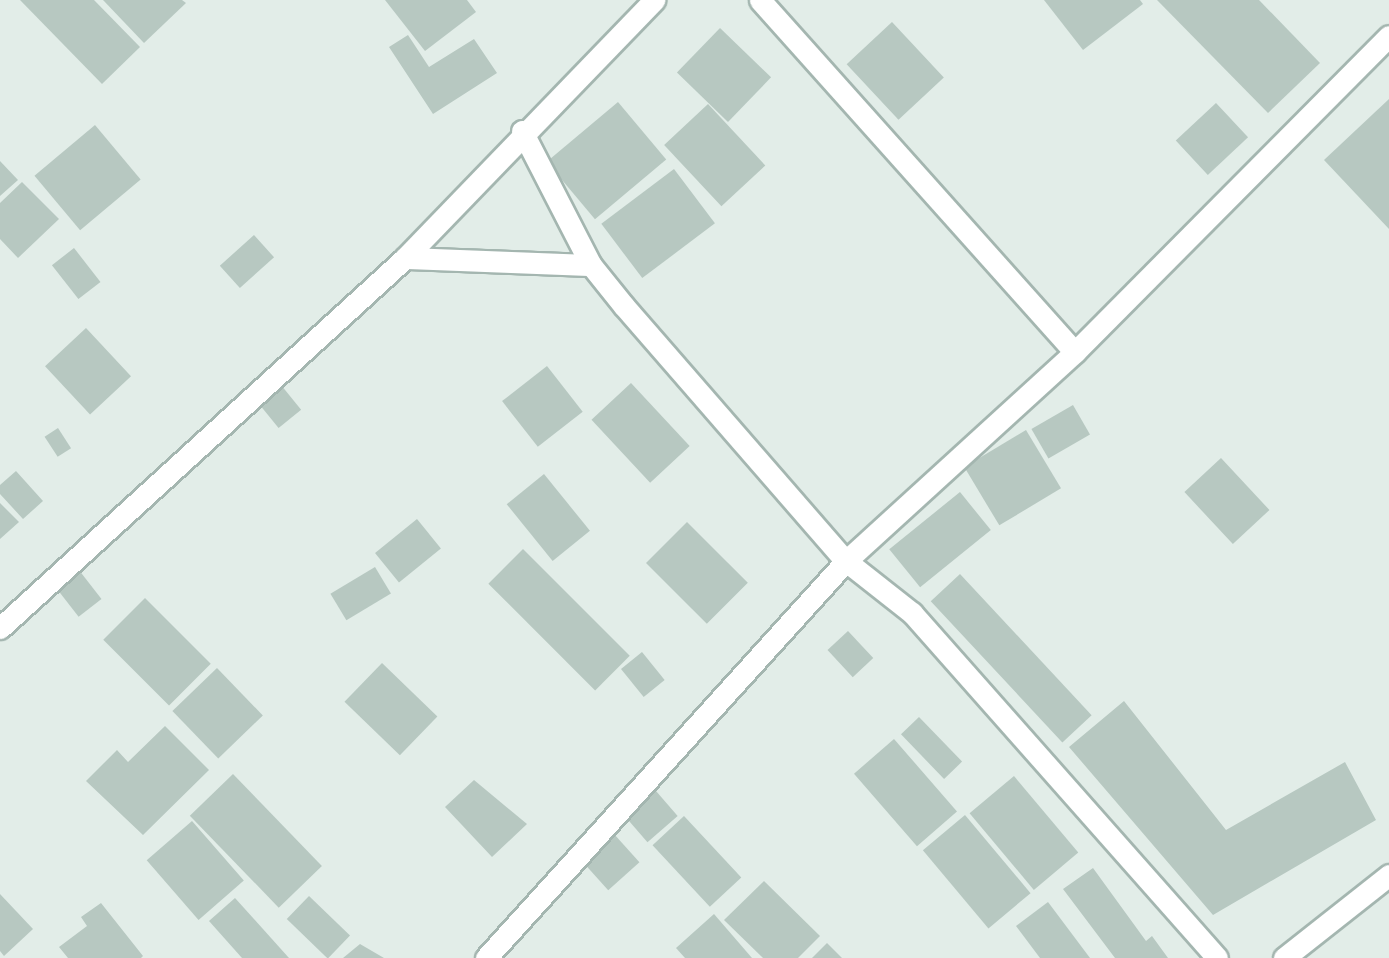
<!DOCTYPE html>
<html>
<head>
<meta charset="utf-8">
<style>
  body { margin:0 }
  #map { position:relative; width:1389px; height:958px; overflow:hidden; background:#e2ede8; font-family:"Fira Sans",sans-serif }
  div>[style] { position:absolute }
  .building>* { inset:0; background:#b7c8c1; transform-origin:0 0 }
  .roads { filter:drop-shadow(2px 0 #a4b6b0) drop-shadow(-2px 0 #a4b6b0) drop-shadow(0 2px #a4b6b0) drop-shadow(0 -2px #a4b6b0) }
  .street>* { height:21px; margin:-10.5px; padding:0 10.5px; transform-origin:10.5px; border-radius:10.5px; background:#fff }
  span { translate:-50% -50%; white-space:nowrap; text-align:center; line-height:1.15; -webkit-text-stroke:7px #f3f9f6; paint-order:stroke }
</style>
</head>
<body>
<div id="map">
  <div class="building">
    <i style="clip-path:polygon(20px 0,94px 0,140px 47px,102px 84px)"></i>
    <i style="clip-path:polygon(103px 0,182px 0,186px 3px,144px 43px)"></i>
    <i style="clip-path:polygon(385px 0,467px 0,476px 12px,425px 51px)"></i>
    <i style="clip-path:polygon(1044px 0,1140px 0,1143px 4px,1083px 50px)"></i>
    <i style="clip-path:polygon(1157px 0,1259px 0,1320px 63px,1268px 113px)"></i>
    <i style="left:892px;top:22px;width:76px;height:62px;rotate:47deg"></i>
    <i style="left:720px;top:28px;width:71px;height:62px;rotate:44deg"></i>
    <i style="clip-path:polygon(408px 35px,429px 67px,474px 39px,497px 73px,433px 114px,389px 47px)"></i>
    <i style="clip-path:polygon(1389px 99px,1389px 229px,1324px 160px)"></i>
    <i style="left:618px;top:102px;width:75px;height:93px;rotate:50deg"></i>
    <i style="left:1216px;top:103px;width:47px;height:55px;rotate:47deg"></i>
    <i style="left:708px;top:104px;width:84px;height:60px;rotate:47deg"></i>
    <i style="left:95px;top:125px;width:71px;height:79px;rotate:50deg"></i>
    <i style="clip-path:polygon(0 161px,18px 180px,0 196px)"></i>
    <i style="left:674px;top:169px;width:68px;height:91px;rotate:53deg"></i>
    <i style="clip-path:polygon(22px 182px,59px 219px,18px 258px,0 239px,0 203px)"></i>
    <i style="left:254px;top:235px;width:30px;height:46px;rotate:48deg"></i>
    <i style="left:74px;top:248px;width:43px;height:28px;rotate:52deg"></i>
    <i style="left:86px;top:328px;width:66px;height:56px;rotate:47deg"></i>
    <i style="left:547px;top:366px;width:58px;height:57px;rotate:52deg"></i>
    <i style="left:631px;top:383px;width:86px;height:54px;rotate:47deg"></i>
    <i style="left:281px;top:385px;width:32px;height:29px;rotate:51deg"></i>
    <i style="left:1073px;top:405px;width:34px;height:48px;rotate:60deg"></i>
    <i style="left:58px;top:428px;width:24px;height:16px;rotate:57deg"></i>
    <i style="left:1026px;top:430px;width:68px;height:72px;rotate:59deg"></i>
    <i style="left:1221px;top:458px;width:71px;height:50px;rotate:47deg"></i>
    <i style="clip-path:polygon(16px 471px,43px 501px,23px 519px,0 494px,0 485px)"></i>
    <i style="left:544px;top:474px;width:73px;height:48px;rotate:51deg"></i>
    <i style="left:960px;top:492px;width:49px;height:91px;rotate:51deg"></i>
    <i style="clip-path:polygon(0 503px,19px 522px,0 539px)"></i>
    <i style="left:417px;top:519px;width:38px;height:54px;rotate:51deg"></i>
    <i style="left:687px;top:522px;width:86px;height:58px;rotate:45deg"></i>
    <i style="left:523px;top:549px;width:151px;height:49px;rotate:45deg"></i>
    <i style="left:75px;top:565px;width:43px;height:29px;rotate:52deg"></i>
    <i style="left:375px;top:567px;width:31px;height:52px;rotate:59deg"></i>
    <i style="left:960px;top:574px;width:193px;height:40px;rotate:47deg"></i>
    <i style="left:145px;top:598px;width:93px;height:59px;rotate:45deg"></i>
    <i style="left:848px;top:631px;width:37px;height:28px;rotate:47deg"></i>
    <i style="left:642px;top:652px;width:36px;height:27px;rotate:51deg"></i>
    <i style="left:382px;top:663px;width:77px;height:54px;rotate:44deg"></i>
    <i style="left:217px;top:668px;width:66px;height:62px;rotate:46deg"></i>
    <i style="clip-path:polygon(1124px 701px,1226px 830px,1345px 762px,1376px 820px,1213px 915px,1069px 747px)"></i>
    <i style="left:919px;top:717px;width:62px;height:25px;rotate:46deg"></i>
    <i style="clip-path:polygon(165px 726px,209px 770px,143px 835px,86px 781px,117px 750px,128px 762px)"></i>
    <i style="left:894px;top:739px;width:96px;height:53px;rotate:49deg"></i>
    <i style="left:233px;top:774px;width:128px;height:60px;rotate:46deg"></i>
    <i style="left:1014px;top:776px;width:100px;height:58px;rotate:50deg"></i>
    <i style="clip-path:polygon(474px 780px,527px 824px,492px 857px,445px 807px)"></i>
    <i style="left:656px;top:791px;width:33px;height:40px;rotate:49deg"></i>
    <i style="left:965px;top:815px;width:102px;height:55px;rotate:50deg"></i>
    <i style="left:684px;top:816px;width:84px;height:43px;rotate:47deg"></i>
    <i style="left:192px;top:821px;width:79px;height:60px;rotate:49deg"></i>
    <i style="left:614px;top:834px;width:38px;height:42px;rotate:48deg"></i>
    <i style="clip-path:polygon(1093px 868px,1146px 941px,1152px 936px,1168px 958px,1115px 958px,1063px 889px)"></i>
    <i style="clip-path:polygon(764px 881px,820px 936px,798px 958px,763px 958px,724px 920px)"></i>
    <i style="clip-path:polygon(0 894px,33px 929px,4px 956px,0 951px)"></i>
    <i style="left:309px;top:896px;width:57px;height:32px;rotate:44deg"></i>
    <i style="clip-path:polygon(235px 898px,289px 958px,242px 958px,209px 921px)"></i>
    <i style="clip-path:polygon(1048px 902px,1090px 958px,1040px 958px,1016px 926px)"></i>
    <i style="clip-path:polygon(101px 903px,143px 956px,141px 958px,68px 958px,59px 947px,87px 926px,81px 917px)"></i>
    <i style="clip-path:polygon(714px 914px,752px 958px,685px 958px,676px 948px)"></i>
    <i style="clip-path:polygon(827px 943px,842px 958px,812px 958px)"></i>
    <i style="clip-path:polygon(360px 944px,384px 958px,343px 958px)"></i>
  </div>
  <div class="roads">
    <div class="street">
      <i style="left:760px;top:0;width:472px;rotate:48.2deg"></i>
      <i style="left:522px;top:131px;width:151px;rotate:62.8deg"></i>
      <i style="left:591px;top:265px;width:53px;rotate:51.2deg"></i>
      <i style="left:624px;top:306px;width:338px;rotate:49deg"></i>
      <i style="left:846px;top:561px;width:84px;rotate:38.2deg"></i>
      <i style="left:912px;top:613px;width:460px;rotate:48.5deg"></i>
      <i style="left:405px;top:258px;width:186px;rotate:2.2deg"></i>
      <i style="left:0;top:628px;width:549px;rotate:-42.41deg"></i>
      <i style="left:405px;top:258px;width:359px;rotate:-46deg"></i>
      <i style="left:486px;top:958px;width:536px;rotate:-47.8deg"></i>
      <i style="left:846px;top:561px;width:310px;rotate:-42.4deg"></i>
      <i style="left:1075px;top:352px;width:445px;rotate:-45.2deg"></i>
      <i style="left:1284px;top:958px;width:134px;rotate:-38.3deg"></i>
    </div>
  </div>
</div>
</body>
</html>
